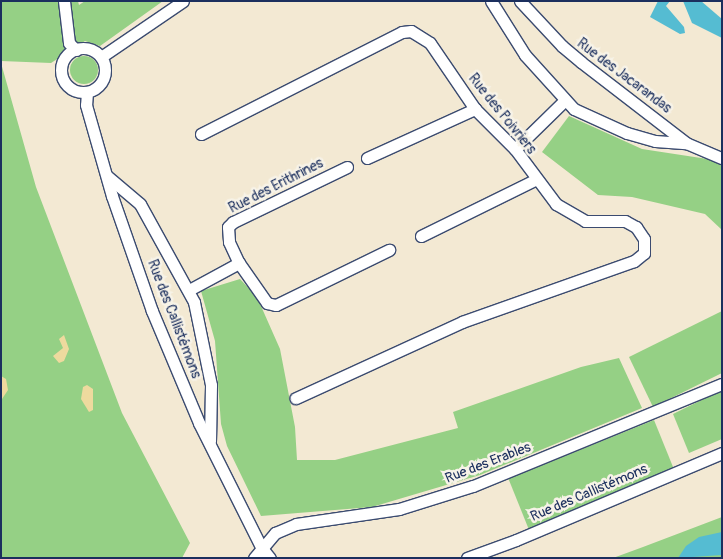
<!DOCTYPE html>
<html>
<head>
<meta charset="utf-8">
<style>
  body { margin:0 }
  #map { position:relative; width:723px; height:559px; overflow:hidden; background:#f3e9d3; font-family:Pangolin,sans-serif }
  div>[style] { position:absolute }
  .green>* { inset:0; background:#95d085; transform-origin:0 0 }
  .round { border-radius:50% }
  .sand>* { inset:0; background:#eeda9e }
  .water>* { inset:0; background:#55bcd2 }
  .roads { filter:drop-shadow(1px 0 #3b4b70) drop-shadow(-1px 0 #3b4b70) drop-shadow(0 1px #3b4b70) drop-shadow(0 -1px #3b4b70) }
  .street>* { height:11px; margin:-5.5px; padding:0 5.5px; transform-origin:5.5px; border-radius:5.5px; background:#fff }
  .street>.ring { margin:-5.5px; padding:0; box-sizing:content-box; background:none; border:11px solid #fff; border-radius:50% }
  span { translate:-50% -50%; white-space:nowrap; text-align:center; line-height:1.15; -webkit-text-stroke:5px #f7f3e8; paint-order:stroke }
  .street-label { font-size:14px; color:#1b2f5e }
  .frame { position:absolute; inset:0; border:2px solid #1b2f5e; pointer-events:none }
</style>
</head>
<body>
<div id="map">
  <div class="green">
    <i style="clip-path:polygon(1px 1px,78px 1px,79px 5px,85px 1px,163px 1px,100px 46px,85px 41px,51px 63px,1px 61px)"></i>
    <i class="round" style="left:70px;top:56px;width:28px;height:28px"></i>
    <i style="clip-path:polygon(1px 63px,36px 187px,122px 413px,190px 543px,182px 558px,1px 558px)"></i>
    <i style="clip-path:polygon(569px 116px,642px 149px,714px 160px,722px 165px,722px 230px,705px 214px,632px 197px,598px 195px,542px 152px)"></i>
    <i style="clip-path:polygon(240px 279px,257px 297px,280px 349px,295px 427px,297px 460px,335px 460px,458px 428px,453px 412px,581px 367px,619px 358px,642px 408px,480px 475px,372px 507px,261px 516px,227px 446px,221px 424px,215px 341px,201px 291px)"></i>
    <i style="clip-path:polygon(722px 311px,722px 373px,653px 407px,629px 357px)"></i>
    <i style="clip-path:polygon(722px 390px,722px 439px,689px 453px,673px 414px)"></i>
    <i style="left:654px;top:420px;width:57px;height:157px;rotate:68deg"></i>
    <i style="clip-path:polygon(722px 517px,722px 558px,613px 558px,643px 547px)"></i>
  </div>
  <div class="sand">
    <i style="clip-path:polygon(64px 335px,69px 349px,64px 361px,59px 363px,53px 356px,63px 348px,59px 339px)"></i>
    <i style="clip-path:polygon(1px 376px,6px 379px,8px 390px,2px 399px)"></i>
    <i style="clip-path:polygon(87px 385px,93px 389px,93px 410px,89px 412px,81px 399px,83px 387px)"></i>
  </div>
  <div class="water">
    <i style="clip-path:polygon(658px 1px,670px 1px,666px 6px,684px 27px,685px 33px,680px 34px,650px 17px)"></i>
    <i style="clip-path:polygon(683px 1px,701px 1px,722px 19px,722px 38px,692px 23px)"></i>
    <i style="clip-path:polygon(722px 532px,722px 555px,678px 558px,686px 546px,699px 537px)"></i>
  </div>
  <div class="roads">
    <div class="street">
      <i style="left:64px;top:1px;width:42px;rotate:83.2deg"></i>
      <i style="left:69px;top:43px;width:10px;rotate:45deg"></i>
      <i style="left:491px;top:1px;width:64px;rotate:57.8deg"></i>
      <i style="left:525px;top:55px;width:73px;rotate:47.8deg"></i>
      <i style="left:574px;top:109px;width:58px;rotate:24.4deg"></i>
      <i style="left:627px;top:133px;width:29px;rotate:16deg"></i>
      <i style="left:655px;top:141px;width:31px;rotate:4deg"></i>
      <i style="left:520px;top:1px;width:62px;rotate:47deg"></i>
      <i style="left:562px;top:46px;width:25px;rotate:40deg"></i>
      <i style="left:581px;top:62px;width:133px;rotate:37.6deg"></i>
      <i style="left:686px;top:143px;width:39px;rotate:23deg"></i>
      <i class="ring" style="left:61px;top:48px;width:33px;height:33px"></i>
      <i style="left:101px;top:57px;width:99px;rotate:-34.3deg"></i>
      <i style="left:87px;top:92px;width:13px;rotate:94deg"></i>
      <i style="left:86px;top:105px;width:95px;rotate:74.1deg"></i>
      <i style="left:112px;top:196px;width:122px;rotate:70.8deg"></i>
      <i style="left:152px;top:311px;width:121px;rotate:67.2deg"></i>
      <i style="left:199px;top:423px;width:139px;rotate:63.4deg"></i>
      <i style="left:261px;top:547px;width:14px;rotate:51deg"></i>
      <i style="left:201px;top:134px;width:225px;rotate:-26.9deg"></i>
      <i style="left:402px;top:32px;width:9px;rotate:-6deg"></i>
      <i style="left:411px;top:31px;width:22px;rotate:32deg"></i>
      <i style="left:430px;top:43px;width:80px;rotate:55.7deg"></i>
      <i style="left:475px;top:109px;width:57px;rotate:45deg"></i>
      <i style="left:515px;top:149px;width:69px;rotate:53.3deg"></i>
      <i style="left:556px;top:204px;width:34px;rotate:30deg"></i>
      <i style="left:585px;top:221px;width:40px"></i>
      <i style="left:625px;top:221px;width:13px;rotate:29deg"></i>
      <i style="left:636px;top:227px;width:14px;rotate:56deg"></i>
      <i style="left:644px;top:239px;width:14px;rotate:90deg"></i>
      <i style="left:644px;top:253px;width:13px;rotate:141deg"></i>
      <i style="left:634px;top:261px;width:182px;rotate:160.5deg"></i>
      <i style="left:462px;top:322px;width:183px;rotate:155.4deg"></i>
      <i style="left:515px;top:149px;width:69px;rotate:-44.4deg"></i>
      <i style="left:367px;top:158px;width:119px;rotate:-24.4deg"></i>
      <i style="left:347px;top:167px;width:127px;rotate:154.2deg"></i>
      <i style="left:233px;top:222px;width:7px;rotate:135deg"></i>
      <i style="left:228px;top:227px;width:15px;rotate:86deg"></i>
      <i style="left:229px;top:242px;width:23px;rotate:65deg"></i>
      <i style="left:239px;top:263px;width:49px;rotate:55deg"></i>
      <i style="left:267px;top:303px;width:9px;rotate:13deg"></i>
      <i style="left:276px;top:305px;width:126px;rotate:-26deg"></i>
      <i style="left:107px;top:176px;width:43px;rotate:40.3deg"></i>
      <i style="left:140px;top:204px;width:112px;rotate:61.1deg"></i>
      <i style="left:194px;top:302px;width:85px;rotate:78.4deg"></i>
      <i style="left:211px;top:385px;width:56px;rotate:91deg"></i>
      <i style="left:421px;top:236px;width:127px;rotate:-26.2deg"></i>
      <i style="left:189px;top:290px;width:57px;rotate:-28.4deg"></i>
      <i style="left:254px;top:558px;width:33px;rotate:-50deg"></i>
      <i style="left:275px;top:533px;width:23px;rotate:-23deg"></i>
      <i style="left:296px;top:524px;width:104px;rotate:-8.3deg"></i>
      <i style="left:399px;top:509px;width:77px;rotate:-17.3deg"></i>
      <i style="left:473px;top:486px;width:269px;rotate:-22.3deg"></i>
      <i style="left:467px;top:558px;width:52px;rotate:-20.2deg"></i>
      <i style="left:516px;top:540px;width:224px;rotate:-22.9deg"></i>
    </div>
  </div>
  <div class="street-label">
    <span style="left:624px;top:76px;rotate:37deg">Rue des Jacarandas</span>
    <span style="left:502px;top:114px;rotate:51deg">Rue des Poivriers</span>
    <span style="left:276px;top:186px;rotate:-27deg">Rue des Erithrines</span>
    <span style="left:174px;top:319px;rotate:69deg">Rue des Callistémons</span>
    <span style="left:488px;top:463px;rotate:-21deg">Rue des Erables</span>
    <span style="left:589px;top:493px;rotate:-23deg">Rue des Callistémons</span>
  </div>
  <div class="frame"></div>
</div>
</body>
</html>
